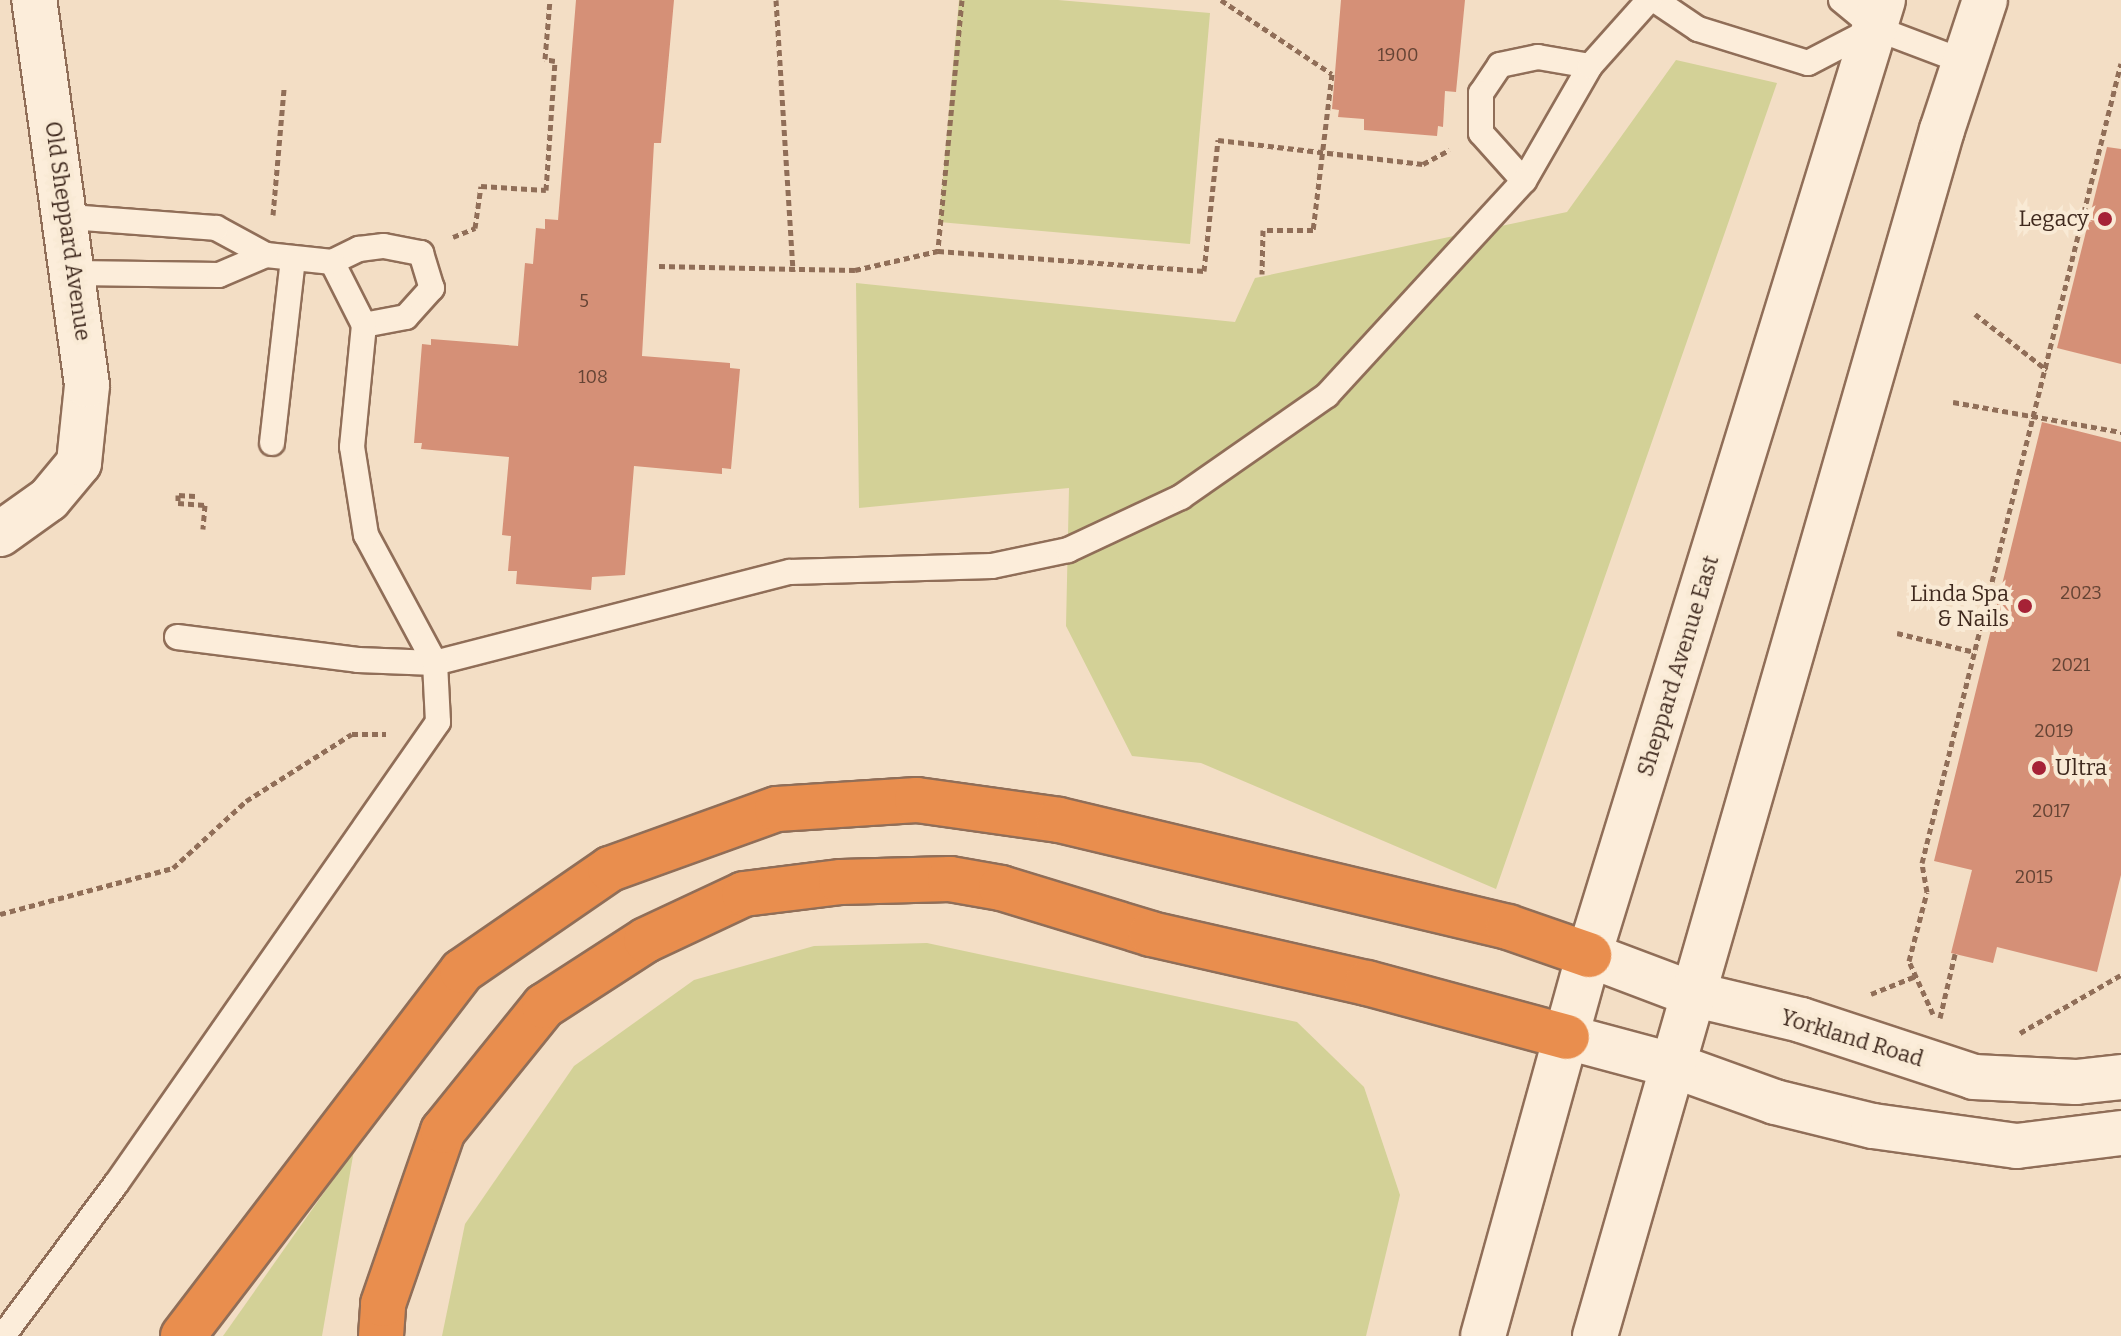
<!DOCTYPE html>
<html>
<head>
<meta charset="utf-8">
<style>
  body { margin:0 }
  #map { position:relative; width:2121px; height:1336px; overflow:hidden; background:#f3dec5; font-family:Bitter,serif }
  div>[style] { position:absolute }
  .green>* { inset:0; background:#d3d197 }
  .building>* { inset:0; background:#d59077 }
  .path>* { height:5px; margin-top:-2.5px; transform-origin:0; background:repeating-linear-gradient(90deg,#906e58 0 6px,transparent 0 10px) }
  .roads { filter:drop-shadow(2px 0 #906e58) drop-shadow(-2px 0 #906e58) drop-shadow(0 2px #906e58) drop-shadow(0 -2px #906e58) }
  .lane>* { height:24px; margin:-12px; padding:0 12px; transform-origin:12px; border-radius:12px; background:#fcedda }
  .street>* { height:44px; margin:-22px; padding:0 22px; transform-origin:22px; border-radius:22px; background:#fcedda }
  .secondary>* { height:44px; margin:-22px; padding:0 22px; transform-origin:22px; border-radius:22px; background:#fcedda }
  .highway>* { height:44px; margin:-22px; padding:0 22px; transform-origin:22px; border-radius:22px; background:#e98e4e }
  .dots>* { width:22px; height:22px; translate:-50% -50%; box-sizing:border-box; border:4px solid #f9ead5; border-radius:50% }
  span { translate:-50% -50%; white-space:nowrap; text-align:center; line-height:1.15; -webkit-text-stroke:8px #f9ead5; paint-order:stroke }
  .number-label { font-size:18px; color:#644334 }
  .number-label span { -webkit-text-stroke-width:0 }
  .poi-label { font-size:22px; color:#3f291e }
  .right { translate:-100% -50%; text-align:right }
  .left { translate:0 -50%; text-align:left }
  .street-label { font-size:22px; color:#3f291e }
</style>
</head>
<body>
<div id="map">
  <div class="green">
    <i style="clip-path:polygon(959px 0,1058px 0,1210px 13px,1190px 244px,939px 222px)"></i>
    <i style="clip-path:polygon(1676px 60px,1777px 83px,1496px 889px,1201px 763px,1132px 756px,1066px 626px,1069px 488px,859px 508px,856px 283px,1235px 322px,1255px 278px,1567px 212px)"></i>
    <i style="clip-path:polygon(927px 943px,1297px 1022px,1364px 1087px,1400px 1195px,1366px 1336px,442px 1336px,465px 1224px,574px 1066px,694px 980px,814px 946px)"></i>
    <i style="clip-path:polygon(354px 1150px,322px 1336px,223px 1336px)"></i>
  </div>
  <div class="building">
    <i style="clip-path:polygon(576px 0,674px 0,661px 143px,654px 143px,642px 356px,730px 363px,730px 368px,740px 369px,731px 469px,722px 468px,722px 474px,634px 466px,625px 575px,592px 577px,591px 590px,516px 584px,517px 571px,508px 571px,511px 536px,502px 535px,509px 457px,421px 449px,422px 443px,414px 443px,422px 344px,431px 345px,431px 339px,518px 346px,525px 263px,533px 264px,536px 228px,545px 229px,545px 219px,558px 220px)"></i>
    <i style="clip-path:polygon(1341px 0,1465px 0,1456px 92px,1445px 91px,1443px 127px,1438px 126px,1437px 136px,1364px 130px,1364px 119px,1338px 117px,1339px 110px,1332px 109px)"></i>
    <i style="clip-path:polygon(2107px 147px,2121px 149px,2121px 364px,2057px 348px)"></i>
    <i style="clip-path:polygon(2042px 422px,2121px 442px,2121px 875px,2097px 972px,1997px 947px,1993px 963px,1951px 953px,1972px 870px,1934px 861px)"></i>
  </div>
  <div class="path">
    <i style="left:776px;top:0;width:272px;rotate:86.4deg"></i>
    <i style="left:962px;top:0;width:252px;rotate:95.5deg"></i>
    <i style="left:938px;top:251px;width:267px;rotate:4.3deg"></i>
    <i style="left:1204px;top:271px;width:132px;rotate:-83.9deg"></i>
    <i style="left:1218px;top:140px;width:206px;rotate:6.7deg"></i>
    <i style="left:1423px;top:164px;width:30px;rotate:-28deg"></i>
    <i style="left:1221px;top:0;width:133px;rotate:33.7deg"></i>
    <i style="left:1332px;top:74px;width:157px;rotate:96.9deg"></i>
    <i style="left:1313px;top:230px;width:50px;rotate:180deg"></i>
    <i style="left:1263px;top:230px;width:44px;rotate:91.3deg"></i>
    <i style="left:273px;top:215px;width:127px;rotate:-85deg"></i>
    <i style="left:453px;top:237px;width:24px;rotate:-22deg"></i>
    <i style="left:475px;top:228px;width:42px;rotate:-81.9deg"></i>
    <i style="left:481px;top:186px;width:65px;rotate:3.5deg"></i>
    <i style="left:546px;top:190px;width:129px;rotate:-86deg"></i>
    <i style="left:555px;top:61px;width:10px;rotate:-169deg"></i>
    <i style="left:545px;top:59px;width:59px;rotate:-85.2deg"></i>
    <i style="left:659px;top:266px;width:196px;rotate:1.2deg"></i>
    <i style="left:855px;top:270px;width:85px;rotate:-12.9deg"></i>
    <i style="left:1975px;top:314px;width:91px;rotate:37.9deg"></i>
    <i style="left:1953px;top:402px;width:171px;rotate:10.1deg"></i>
    <i style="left:195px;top:496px;width:17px;rotate:-177deg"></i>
    <i style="left:178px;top:495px;width:8px;rotate:90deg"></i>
    <i style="left:178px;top:503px;width:27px;rotate:4deg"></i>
    <i style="left:205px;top:505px;width:24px;rotate:95deg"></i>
    <i style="left:1897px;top:633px;width:80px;rotate:13.7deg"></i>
    <i style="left:0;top:914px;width:179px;rotate:-14.9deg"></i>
    <i style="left:173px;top:868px;width:99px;rotate:-42.5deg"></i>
    <i style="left:246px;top:801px;width:125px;rotate:-32.3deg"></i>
    <i style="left:352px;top:734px;width:34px"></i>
    <i style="left:1871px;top:994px;width:48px;rotate:-21.8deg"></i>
    <i style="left:1933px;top:1014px;width:58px;rotate:-114.4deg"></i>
    <i style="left:1909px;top:961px;width:71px;rotate:-75.4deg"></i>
    <i style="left:1927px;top:892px;width:29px;rotate:-100deg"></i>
    <i style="left:1922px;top:863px;width:824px;rotate:-76.03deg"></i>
    <i style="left:1940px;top:1018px;width:66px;rotate:-76.8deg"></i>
    <i style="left:2020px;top:1033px;width:116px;rotate:-29.9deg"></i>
  </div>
  <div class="roads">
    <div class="lane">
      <i style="left:1655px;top:0;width:52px;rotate:34deg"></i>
      <i style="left:1698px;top:29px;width:115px;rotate:17.2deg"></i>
      <i style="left:1808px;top:63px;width:76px;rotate:-27.6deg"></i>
      <i style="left:1841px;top:0;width:44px;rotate:39.5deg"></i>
      <i style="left:1875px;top:28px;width:96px;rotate:20.7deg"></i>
      <i style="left:1590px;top:66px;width:53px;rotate:-170.2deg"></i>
      <i style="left:1538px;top:57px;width:39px;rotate:168deg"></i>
      <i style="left:1500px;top:65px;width:34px;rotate:124deg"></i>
      <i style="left:1481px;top:93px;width:40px;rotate:90deg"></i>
      <i style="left:1481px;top:133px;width:64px;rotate:48.1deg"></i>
      <i style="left:1524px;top:181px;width:133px;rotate:-60.1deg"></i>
      <i style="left:1590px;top:66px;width:89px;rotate:-48.2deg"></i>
      <i style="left:332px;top:262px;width:30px;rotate:-26deg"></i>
      <i style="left:359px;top:249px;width:25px;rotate:-7deg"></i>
      <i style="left:384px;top:246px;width:38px;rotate:11deg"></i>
      <i style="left:421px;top:253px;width:37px;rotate:73deg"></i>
      <i style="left:432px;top:288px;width:39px;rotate:132deg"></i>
      <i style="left:406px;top:317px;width:43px;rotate:169.2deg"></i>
      <i style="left:76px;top:273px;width:143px;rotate:0.8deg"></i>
      <i style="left:219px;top:275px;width:51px;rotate:-23.1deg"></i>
      <i style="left:272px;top:443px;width:185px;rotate:-83.5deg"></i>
      <i style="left:177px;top:637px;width:182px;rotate:7.2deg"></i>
      <i style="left:358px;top:660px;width:77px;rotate:2.2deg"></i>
      <i style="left:435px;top:663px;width:366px;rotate:-14.4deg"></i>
      <i style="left:790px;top:572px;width:202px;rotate:-1.7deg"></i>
      <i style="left:992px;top:566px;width:78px;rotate:-11.9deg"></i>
      <i style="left:1068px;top:550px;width:125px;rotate:-25.1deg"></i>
      <i style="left:1181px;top:497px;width:178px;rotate:-34.9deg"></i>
      <i style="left:1327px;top:395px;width:291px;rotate:-47.4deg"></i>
      <i style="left:3px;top:1336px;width:189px;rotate:-53.4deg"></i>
      <i style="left:116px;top:1184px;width:563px;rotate:-55.12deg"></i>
      <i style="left:438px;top:722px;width:59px;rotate:-92.9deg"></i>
      <i style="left:435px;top:663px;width:145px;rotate:-118.3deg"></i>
      <i style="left:366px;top:535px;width:89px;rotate:-99deg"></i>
      <i style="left:352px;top:447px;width:123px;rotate:-84.4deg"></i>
      <i style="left:364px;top:325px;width:71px;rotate:-116.9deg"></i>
      <i style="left:332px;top:262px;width:66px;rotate:-173.9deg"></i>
      <i style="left:266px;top:255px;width:57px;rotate:-151.6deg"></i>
      <i style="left:216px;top:228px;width:148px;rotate:-175.7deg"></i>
    </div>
    <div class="street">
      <i style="left:0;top:534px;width:60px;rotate:-35.5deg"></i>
      <i style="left:49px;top:499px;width:47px;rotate:-50.2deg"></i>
      <i style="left:79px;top:463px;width:78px;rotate:-84.1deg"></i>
      <i style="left:87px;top:385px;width:389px;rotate:-97.8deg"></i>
      <i style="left:1589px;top:955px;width:110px;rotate:20.7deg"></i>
      <i style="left:1692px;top:994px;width:112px;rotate:13.4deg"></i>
      <i style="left:1801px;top:1020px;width:182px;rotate:18.2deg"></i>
      <i style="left:1974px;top:1077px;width:102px;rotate:2.8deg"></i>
      <i style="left:2076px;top:1082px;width:45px;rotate:-6.3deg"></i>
      <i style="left:1567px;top:1037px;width:112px;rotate:15deg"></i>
      <i style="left:1675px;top:1066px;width:106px;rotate:19.8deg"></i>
      <i style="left:1775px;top:1102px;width:101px;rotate:13.8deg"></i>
      <i style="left:1873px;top:1126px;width:145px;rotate:7.9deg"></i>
      <i style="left:2017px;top:1146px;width:105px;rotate:-7.1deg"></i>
    </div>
    <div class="secondary">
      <i style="left:1483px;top:1336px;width:395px;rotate:-74.5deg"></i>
      <i style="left:1589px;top:955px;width:999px;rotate:-72.89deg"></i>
      <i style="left:1595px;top:1336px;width:1255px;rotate:-73.95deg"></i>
      <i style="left:1942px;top:130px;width:137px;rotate:-71.7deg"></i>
    </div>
    <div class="highway">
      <i style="left:183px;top:1336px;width:459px;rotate:-52.6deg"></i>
      <i style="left:462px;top:971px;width:180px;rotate:-34.6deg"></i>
      <i style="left:610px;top:869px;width:177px;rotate:-19.8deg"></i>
      <i style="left:777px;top:809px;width:140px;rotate:-3.7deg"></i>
      <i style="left:917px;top:800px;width:143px;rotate:8deg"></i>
      <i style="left:1059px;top:820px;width:462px;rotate:13.4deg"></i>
      <i style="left:1508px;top:927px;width:86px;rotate:19.1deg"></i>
      <i style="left:381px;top:1336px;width:32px;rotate:-86deg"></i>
      <i style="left:383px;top:1304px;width:183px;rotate:-70.9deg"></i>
      <i style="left:443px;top:1131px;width:161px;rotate:-51.1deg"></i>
      <i style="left:544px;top:1006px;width:121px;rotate:-32.9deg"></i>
      <i style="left:646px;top:940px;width:108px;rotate:-25.1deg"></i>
      <i style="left:744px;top:894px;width:98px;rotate:-7.1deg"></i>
      <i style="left:841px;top:882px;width:109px;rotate:-1.6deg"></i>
      <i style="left:950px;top:879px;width:52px;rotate:10deg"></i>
      <i style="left:1001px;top:888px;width:157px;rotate:17deg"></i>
      <i style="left:1151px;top:934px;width:221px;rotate:12.8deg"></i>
      <i style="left:1367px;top:983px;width:207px;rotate:15.1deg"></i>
    </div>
  </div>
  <div class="dots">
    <i style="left:2105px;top:219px;background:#a62236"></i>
    <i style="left:2025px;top:606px;background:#a62236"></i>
    <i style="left:2039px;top:768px;background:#a62236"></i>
  </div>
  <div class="number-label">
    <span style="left:1398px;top:55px">1900</span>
    <span style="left:584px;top:301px">5</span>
    <span style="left:593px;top:377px">108</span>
    <span style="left:2081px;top:593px">2023</span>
    <span style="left:2071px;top:665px">2021</span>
    <span style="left:2054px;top:731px">2019</span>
    <span style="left:2051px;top:811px">2017</span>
    <span style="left:2034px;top:877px">2015</span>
  </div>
  <div class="poi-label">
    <span class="right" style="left:2089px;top:219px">Legacy</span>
    <span class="right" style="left:2009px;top:606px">Linda Spa<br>&amp; Nails</span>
    <span class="left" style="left:2055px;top:768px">Ultra</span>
  </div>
  <div class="street-label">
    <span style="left:68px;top:231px;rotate:82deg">Old Sheppard Avenue</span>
    <span style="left:1678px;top:666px;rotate:-73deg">Sheppard Avenue East</span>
    <span style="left:1852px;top:1038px;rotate:17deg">Yorkland Road</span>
  </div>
</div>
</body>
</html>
